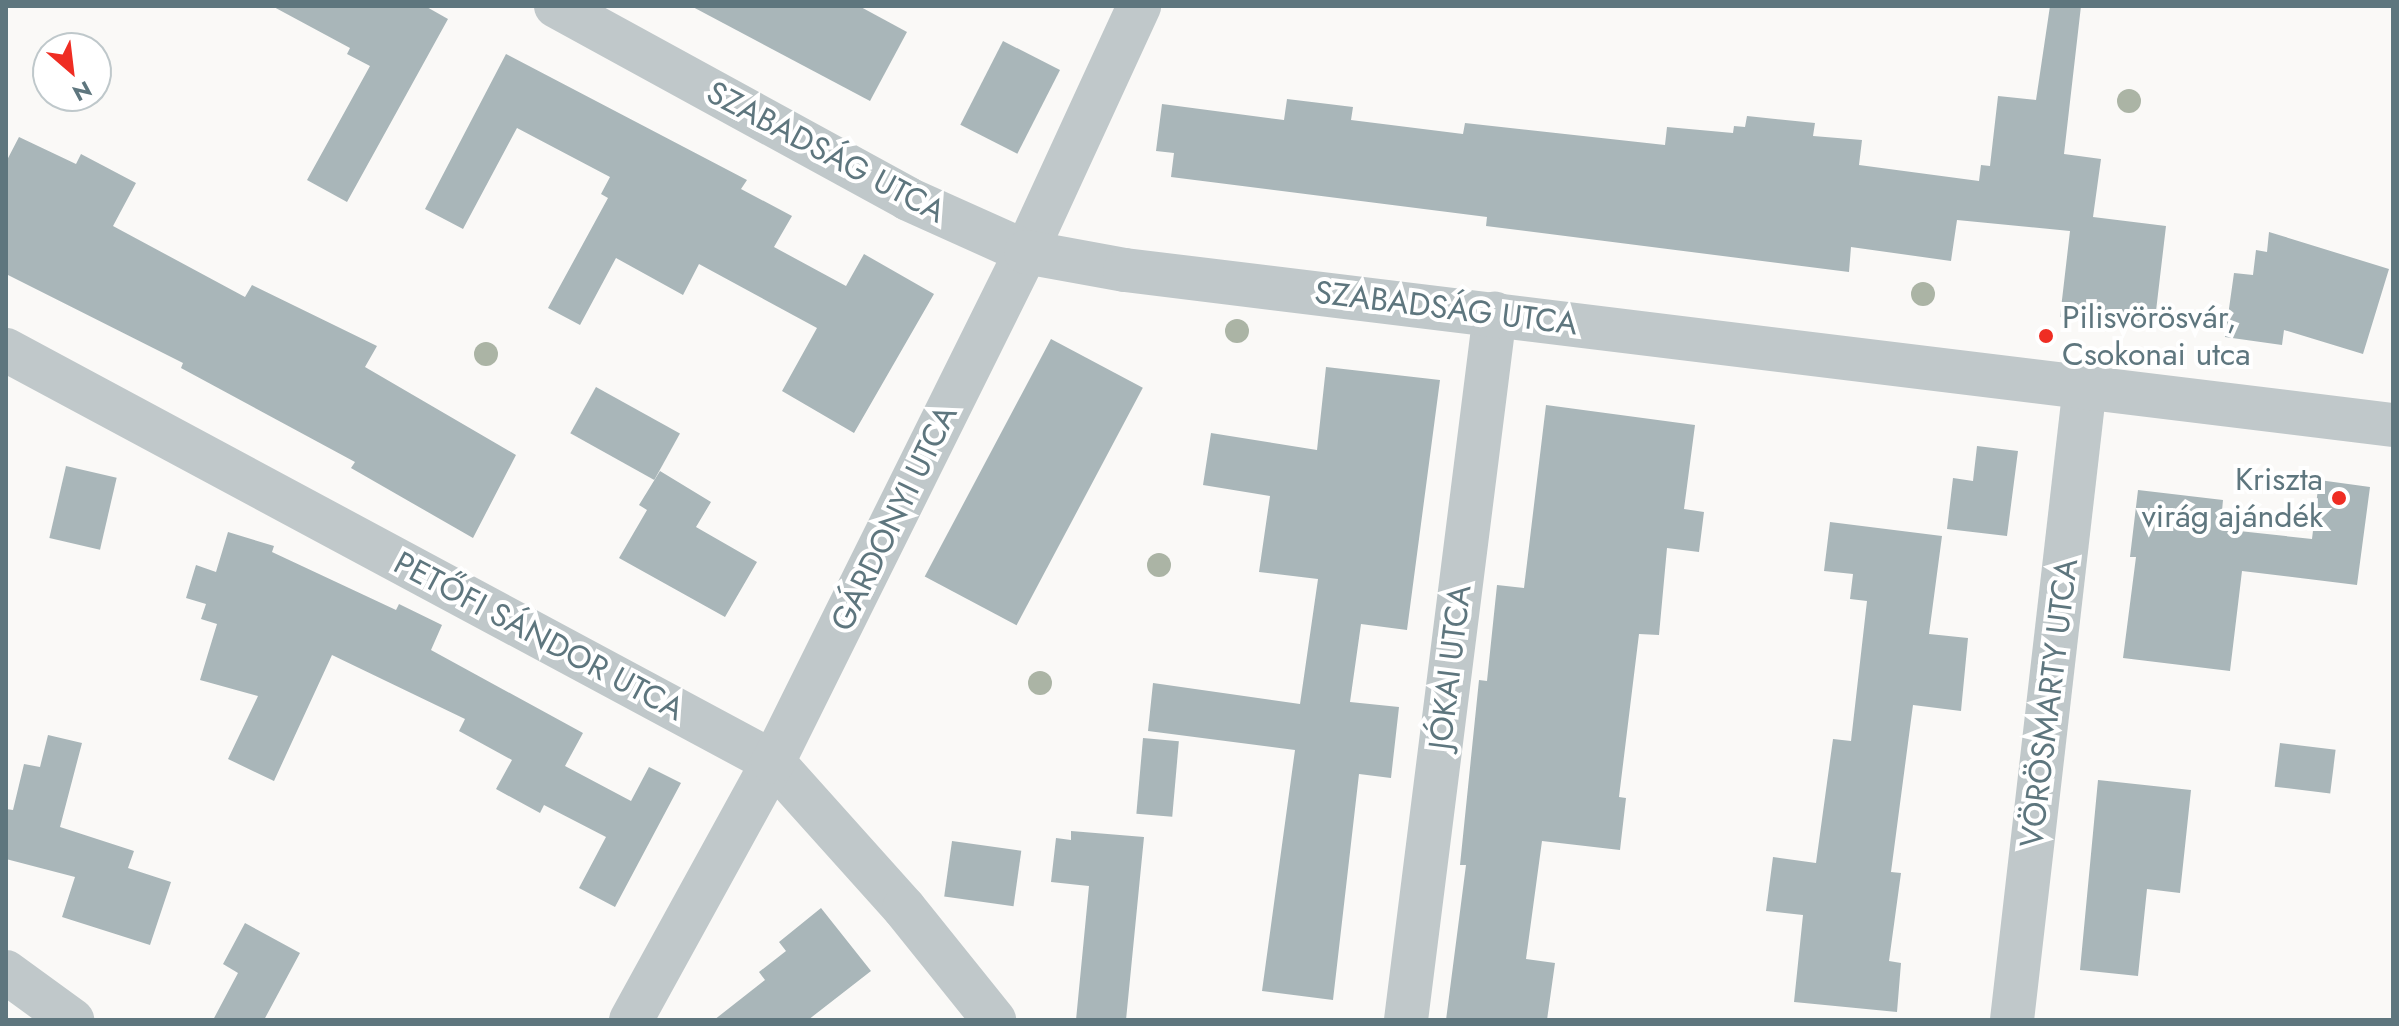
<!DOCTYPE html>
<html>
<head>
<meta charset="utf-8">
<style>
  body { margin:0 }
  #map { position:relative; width:2399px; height:1026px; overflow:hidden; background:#faf9f7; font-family:Jost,sans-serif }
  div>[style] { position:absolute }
  .building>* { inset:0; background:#a9b6b9; transform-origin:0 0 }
  .minor>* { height:44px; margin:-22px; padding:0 22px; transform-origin:22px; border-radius:22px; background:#c0c8ca }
  .tertiary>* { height:44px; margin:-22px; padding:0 22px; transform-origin:22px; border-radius:22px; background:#c0c8ca }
  .trees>* { width:24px; height:24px; margin:-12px; border-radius:50%; background:#abb4a5 }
  .dots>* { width:22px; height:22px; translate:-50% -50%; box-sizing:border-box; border:4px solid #fff; border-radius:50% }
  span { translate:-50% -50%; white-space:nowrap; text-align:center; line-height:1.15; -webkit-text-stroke:8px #fff; paint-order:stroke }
  .street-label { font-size:32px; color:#5e767e }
  .poi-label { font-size:32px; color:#5e767e }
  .left { translate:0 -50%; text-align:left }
  .right { translate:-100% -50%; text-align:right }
  .frame { position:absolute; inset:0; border:8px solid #5e767e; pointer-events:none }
  .north { position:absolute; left:32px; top:32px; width:80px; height:80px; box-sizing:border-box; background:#fff; border:2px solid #bfc8cb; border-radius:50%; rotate:152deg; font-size:22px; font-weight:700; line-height:32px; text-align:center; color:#5e767e }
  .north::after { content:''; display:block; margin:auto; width:28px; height:36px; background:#ef2d23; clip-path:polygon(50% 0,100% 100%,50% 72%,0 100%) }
</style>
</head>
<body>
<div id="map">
  <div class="building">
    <i style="clip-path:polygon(272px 6px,425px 6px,448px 19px,347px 202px,307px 180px,370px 66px,347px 54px,350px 48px)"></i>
    <i style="clip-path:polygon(691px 6px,859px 6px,907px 32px,870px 101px)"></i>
    <i style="clip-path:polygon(2050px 6px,2081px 6px,2064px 154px,2101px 159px,2093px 217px,2166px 226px,2154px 328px,2060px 317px,2070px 231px,1957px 220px,1951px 261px,1851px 247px,1849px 272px,1486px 226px,1487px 217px,1171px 177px,1174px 153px,1156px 151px,1162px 104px,1284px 120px,1287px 99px,1353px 107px,1351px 120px,1463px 134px,1465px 123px,1665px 145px,1667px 127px,1733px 133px,1734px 126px,1745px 127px,1747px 116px,1815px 123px,1813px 136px,1862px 140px,1859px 165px,1979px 181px,1981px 165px,1990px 166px,1998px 96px,2036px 100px)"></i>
    <i style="left:1003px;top:41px;width:64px;height:94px;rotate:27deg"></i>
    <i style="clip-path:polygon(506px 54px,747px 180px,741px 189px,792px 216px,774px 247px,846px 286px,864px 254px,934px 294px,854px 433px,782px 391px,817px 328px,699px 264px,683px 295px,616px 258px,580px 325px,548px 308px,608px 198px,601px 194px,610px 177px,517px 128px,463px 229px,425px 209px)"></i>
    <i style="clip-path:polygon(19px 137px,76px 164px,81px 154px,136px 183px,113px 226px,245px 297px,252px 285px,377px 346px,365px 367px,516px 455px,473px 538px,351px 468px,355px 462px,181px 368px,183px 363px,6px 274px,6px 162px)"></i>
    <i style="clip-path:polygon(2269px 232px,2389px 269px,2363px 354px,2284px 330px,2282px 345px,2225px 337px,2234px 273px,2253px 275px,2256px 250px,2267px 252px)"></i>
    <i style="left:1051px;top:339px;width:104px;height:269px;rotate:28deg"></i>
    <i style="clip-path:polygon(1326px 367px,1440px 380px,1407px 630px,1361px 624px,1350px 702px,1399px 707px,1391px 778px,1359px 774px,1333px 1000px,1262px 991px,1295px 750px,1148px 731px,1153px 683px,1300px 704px,1318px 579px,1259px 572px,1270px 496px,1203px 485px,1211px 433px,1317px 450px)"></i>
    <i style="left:596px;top:387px;width:96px;height:53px;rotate:29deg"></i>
    <i style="clip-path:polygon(1546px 405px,1695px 425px,1684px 509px,1704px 512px,1699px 552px,1667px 548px,1659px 635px,1639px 634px,1619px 797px,1626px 798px,1620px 850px,1542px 841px,1526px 959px,1555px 963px,1547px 1020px,1446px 1020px,1466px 865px,1460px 865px,1479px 680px,1487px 681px,1497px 585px,1524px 588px)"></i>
    <i style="clip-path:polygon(1977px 446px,2018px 451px,2007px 536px,1947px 529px,1953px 478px,1973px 481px)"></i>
    <i style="left:66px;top:466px;width:52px;height:74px;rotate:13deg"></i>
    <i style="clip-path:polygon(660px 471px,711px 502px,696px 527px,757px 562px,725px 617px,619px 558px,647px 510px,639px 505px)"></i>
    <i style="clip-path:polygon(2319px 480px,2370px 487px,2357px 585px,2242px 571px,2230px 671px,2123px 658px,2136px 557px,2130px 557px,2138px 490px,2223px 500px,2221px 522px,2240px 524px,2239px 531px,2312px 539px)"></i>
    <i style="clip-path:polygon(1830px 522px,1942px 536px,1929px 634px,1968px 638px,1961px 711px,1913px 705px,1891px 872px,1901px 873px,1889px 961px,1901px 963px,1897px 1012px,1794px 1002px,1803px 915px,1766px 911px,1773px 857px,1816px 863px,1833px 739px,1851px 741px,1867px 601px,1850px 599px,1853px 574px,1824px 571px)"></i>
    <i style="clip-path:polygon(228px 532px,274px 546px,272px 552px,396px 610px,399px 604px,442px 625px,431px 650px,583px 733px,565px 766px,631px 801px,649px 767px,681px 783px,615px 907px,579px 888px,606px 837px,544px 805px,540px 813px,496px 789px,512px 760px,459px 731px,465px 719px,332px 655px,274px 781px,228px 759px,258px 696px,200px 680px,217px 624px,201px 619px,206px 604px,186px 598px,196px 565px,216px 572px)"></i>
    <i style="clip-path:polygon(48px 735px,82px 743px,60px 827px,134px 851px,128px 868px,171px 882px,150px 945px,62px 917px,75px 877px,6px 859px,6px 809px,13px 810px,24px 764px,40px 767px)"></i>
    <i style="left:1143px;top:738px;width:36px;height:76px;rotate:5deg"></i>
    <i style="left:2280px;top:743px;width:56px;height:44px;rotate:7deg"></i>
    <i style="clip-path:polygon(2098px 780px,2191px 790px,2180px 893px,2147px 889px,2138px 976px,2080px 970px)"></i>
    <i style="clip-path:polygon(1071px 831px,1144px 837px,1126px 1020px,1076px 1020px,1089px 886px,1051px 882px,1056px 838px,1071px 840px)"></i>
    <i style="left:952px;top:841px;width:70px;height:56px;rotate:8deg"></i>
    <i style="clip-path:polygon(821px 908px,871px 971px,808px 1020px,714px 1020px,765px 980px,759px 972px,786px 951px,779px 942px)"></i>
    <i style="clip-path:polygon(245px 923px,300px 953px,264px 1020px,213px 1020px,238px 973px,223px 964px)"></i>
  </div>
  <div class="minor">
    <i style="left:6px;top:350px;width:871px;rotate:28.24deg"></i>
    <i style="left:773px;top:762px;width:196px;rotate:48.1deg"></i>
    <i style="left:904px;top:908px;width:144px;rotate:51.2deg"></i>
    <i style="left:6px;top:972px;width:82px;rotate:36deg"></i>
    <i style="left:631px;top:1020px;width:294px;rotate:-61.2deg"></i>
    <i style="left:773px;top:762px;width:569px;rotate:-63.61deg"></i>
    <i style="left:1026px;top:252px;width:271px;rotate:-65.3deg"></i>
    <i style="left:1406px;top:1020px;width:712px;rotate:-82.82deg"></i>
    <i style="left:2012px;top:1020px;width:639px;rotate:-83.44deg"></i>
  </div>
  <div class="tertiary">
    <i style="left:556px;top:6px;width:401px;rotate:28.7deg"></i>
    <i style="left:908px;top:199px;width:129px;rotate:24.2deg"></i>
    <i style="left:1026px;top:252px;width:101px;rotate:10.3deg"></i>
    <i style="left:1125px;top:270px;width:1277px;rotate:6.97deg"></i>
  </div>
  <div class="trees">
    <i style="left:2129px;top:101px"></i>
    <i style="left:1923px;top:294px"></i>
    <i style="left:1237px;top:331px"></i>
    <i style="left:486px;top:354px"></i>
    <i style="left:1159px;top:565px"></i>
    <i style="left:1040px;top:683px"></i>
  </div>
  <div class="dots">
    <i style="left:2046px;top:336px;background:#ef2d23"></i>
    <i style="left:2339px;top:498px;background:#ef2d23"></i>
  </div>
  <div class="street-label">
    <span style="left:826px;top:152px;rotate:28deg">SZABADSÁG UTCA</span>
    <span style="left:1446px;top:308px;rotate:7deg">SZABADSÁG UTCA</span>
    <span style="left:894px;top:518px;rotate:-64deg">GÁRDONYI UTCA</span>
    <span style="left:539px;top:636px;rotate:28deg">PETŐFI SÁNDOR UTCA</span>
    <span style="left:1450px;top:667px;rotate:-83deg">JÓKAI UTCA</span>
    <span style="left:2049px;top:703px;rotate:-83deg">VÖRÖSMARTY UTCA</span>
  </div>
  <div class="poi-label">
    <span class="left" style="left:2062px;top:336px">Pilisvörösvár,<br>Csokonai utca</span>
    <span class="right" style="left:2323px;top:498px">Kriszta<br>virág ajándék</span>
  </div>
  <div class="frame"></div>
  <div class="north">N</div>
</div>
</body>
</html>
